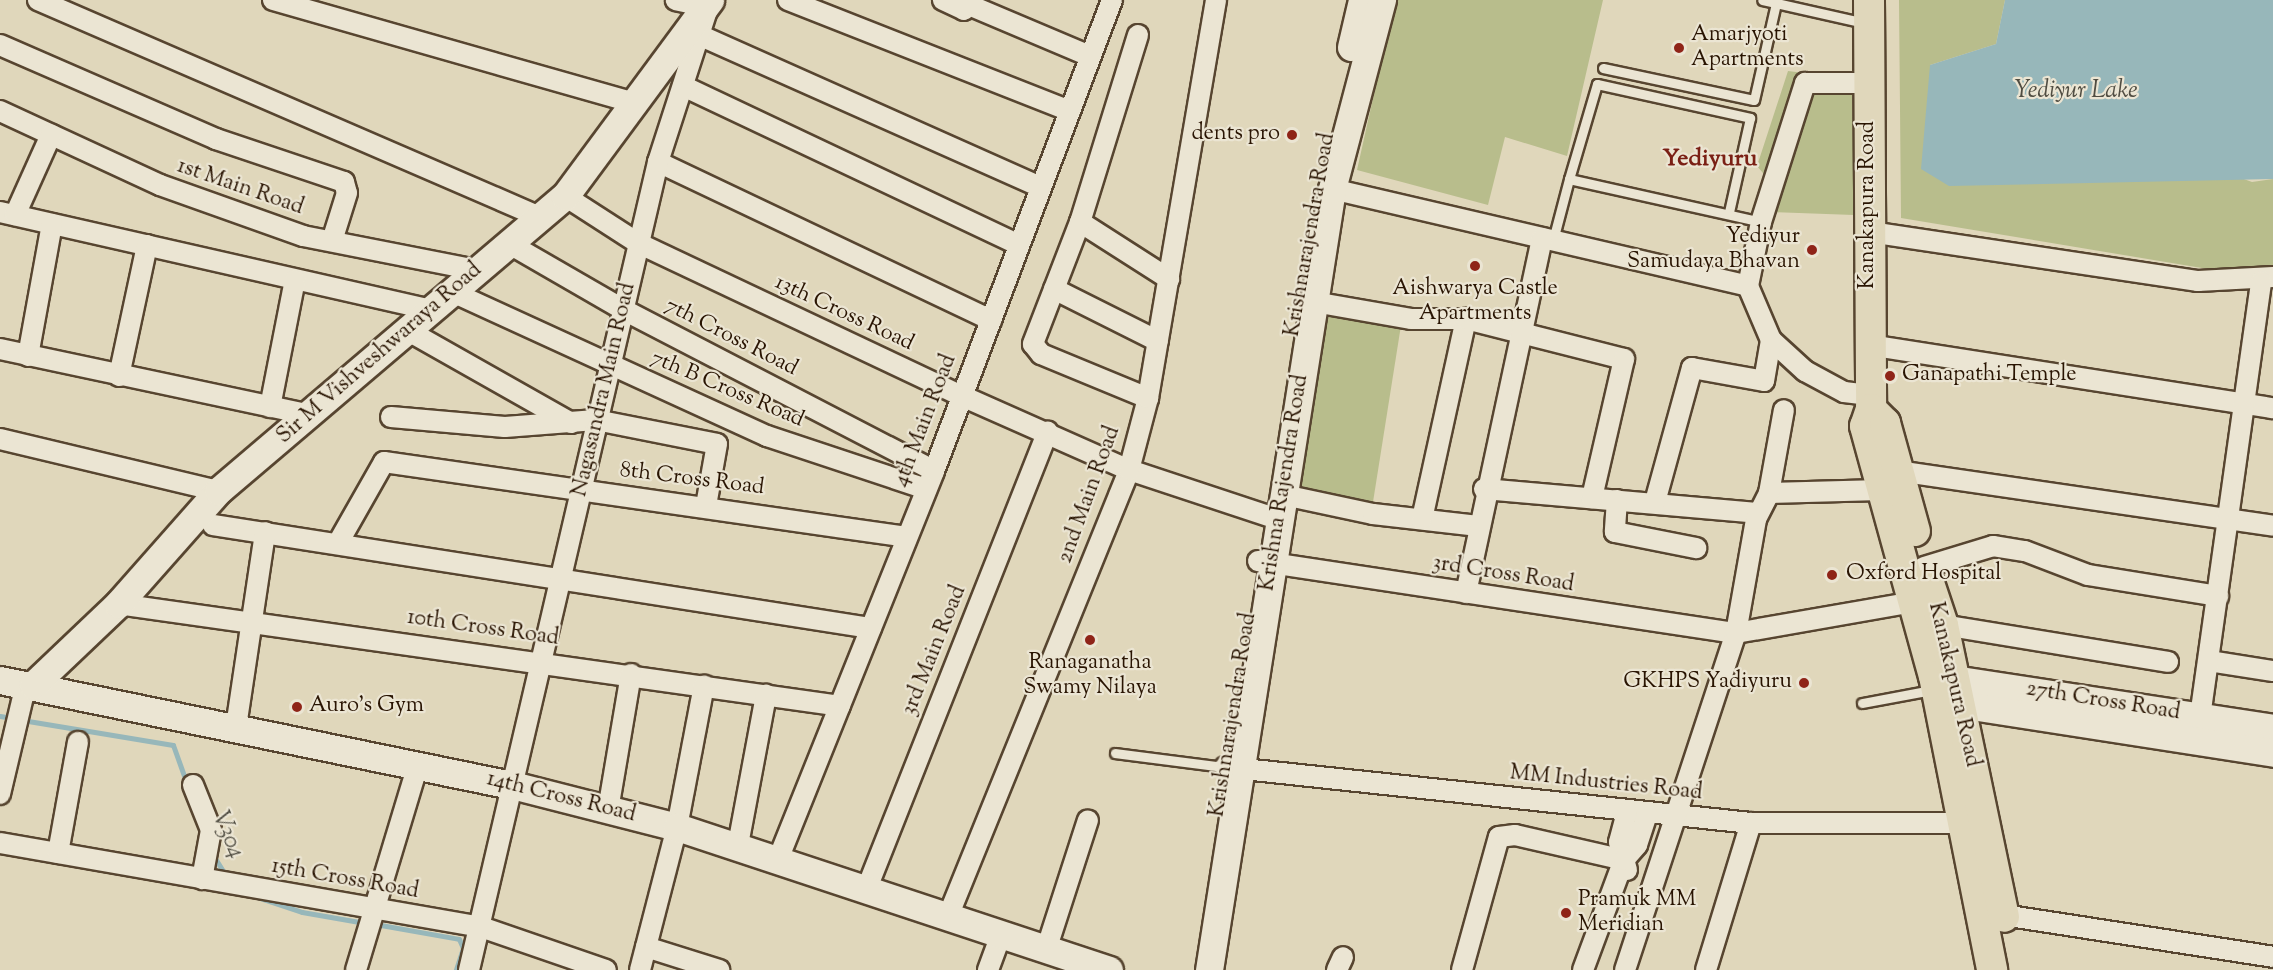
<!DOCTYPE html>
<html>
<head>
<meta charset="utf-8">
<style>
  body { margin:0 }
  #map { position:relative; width:2273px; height:970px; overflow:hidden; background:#e0d7bb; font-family:"Sorts Mill Goudy",serif }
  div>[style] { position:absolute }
  .green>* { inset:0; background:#b8bd8c; transform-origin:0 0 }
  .water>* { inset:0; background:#97b7ba }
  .stream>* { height:5px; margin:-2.5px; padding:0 2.5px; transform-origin:2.5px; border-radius:2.5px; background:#97b7ba }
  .roads { filter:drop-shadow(2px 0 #574530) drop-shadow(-2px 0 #574530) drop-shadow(0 2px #574530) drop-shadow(0 -2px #574530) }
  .lane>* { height:9px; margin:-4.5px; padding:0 4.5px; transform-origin:4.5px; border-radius:4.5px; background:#ebe5d3 }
  .street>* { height:20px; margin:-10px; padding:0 10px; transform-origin:10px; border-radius:10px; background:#ebe5d3 }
  .secondary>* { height:27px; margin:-13.5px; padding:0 13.5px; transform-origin:13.5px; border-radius:13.5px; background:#ebe5d3 }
  .primary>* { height:30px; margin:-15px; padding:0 15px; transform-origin:15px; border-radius:15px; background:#e0d7bb }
  .dots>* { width:16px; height:16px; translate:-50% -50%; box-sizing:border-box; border:3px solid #ebe5d3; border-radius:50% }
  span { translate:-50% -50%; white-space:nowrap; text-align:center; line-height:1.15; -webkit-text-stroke:4.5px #ebe5d3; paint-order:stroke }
  .poi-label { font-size:22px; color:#291402 }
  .left { translate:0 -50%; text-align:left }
  .right { translate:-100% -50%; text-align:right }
  .street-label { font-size:22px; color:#291402 }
  .water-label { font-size:24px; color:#504d42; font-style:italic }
  .neighbourhood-label { font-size:24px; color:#7a1f14; font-weight:700 }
</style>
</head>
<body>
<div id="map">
  <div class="green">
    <i style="clip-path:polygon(1395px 0,1603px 0,1567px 156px,1505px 137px,1488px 205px,1357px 170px)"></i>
    <i style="clip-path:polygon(1899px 0,2005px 0,1996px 44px,1930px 65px,2252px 182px,2273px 179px,2273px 265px,2250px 276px,1901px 218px)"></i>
    <i style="clip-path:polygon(1788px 71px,1852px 79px,1854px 215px,1768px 212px,1774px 186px,1757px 166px)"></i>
    <i style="left:1325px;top:313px;width:77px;height:181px;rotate:9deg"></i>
  </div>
  <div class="water">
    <i style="clip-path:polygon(2005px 0,2273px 0,2273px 179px,1949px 186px,1921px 169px,1930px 65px,1996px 44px)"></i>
  </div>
  <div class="stream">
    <i style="left:0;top:716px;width:13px;rotate:9deg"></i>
    <i style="left:22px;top:720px;width:153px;rotate:9.4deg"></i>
    <i style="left:173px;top:745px;width:41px;rotate:70.3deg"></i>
    <i style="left:213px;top:855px;width:26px;rotate:58deg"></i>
    <i style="left:239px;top:891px;width:66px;rotate:18.4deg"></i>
    <i style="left:302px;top:912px;width:64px;rotate:9.9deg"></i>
    <i style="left:375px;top:924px;width:85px;rotate:10.1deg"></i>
    <i style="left:459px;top:939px;width:10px;rotate:66deg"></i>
    <i style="left:463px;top:948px;width:23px;rotate:108deg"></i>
  </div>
  <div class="roads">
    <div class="lane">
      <i style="left:1776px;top:3px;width:91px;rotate:12.7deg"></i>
      <i style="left:1603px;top:68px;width:154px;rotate:12deg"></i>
      <i style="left:1754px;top:100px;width:99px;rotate:-77.2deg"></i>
      <i style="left:1776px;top:3px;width:14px;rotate:-168deg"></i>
      <i style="left:1569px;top:179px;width:99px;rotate:-73.6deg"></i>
      <i style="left:1597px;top:84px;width:157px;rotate:12.5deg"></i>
      <i style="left:1750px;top:118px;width:96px;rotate:102.6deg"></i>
      <i style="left:1553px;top:240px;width:63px;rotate:-75.3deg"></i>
      <i style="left:1569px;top:179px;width:197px;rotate:12.6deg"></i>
      <i style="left:1862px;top:703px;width:65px;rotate:-10.6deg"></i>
      <i style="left:1115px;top:753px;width:111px;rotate:7.3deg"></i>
    </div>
    <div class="street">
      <i style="left:38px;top:0;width:547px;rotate:23.38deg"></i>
      <i style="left:273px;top:0;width:373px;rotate:15.9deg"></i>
      <i style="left:788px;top:0;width:303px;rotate:21.5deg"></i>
      <i style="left:943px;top:0;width:23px;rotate:25deg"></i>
      <i style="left:964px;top:10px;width:12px;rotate:-55deg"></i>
      <i style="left:969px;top:5px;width:131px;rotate:22.9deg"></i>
      <i style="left:699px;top:35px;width:374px;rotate:24deg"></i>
      <i style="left:1138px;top:35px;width:196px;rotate:107.2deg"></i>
      <i style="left:1080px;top:222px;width:106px;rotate:32.6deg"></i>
      <i style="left:0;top:45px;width:236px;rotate:23.5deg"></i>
      <i style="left:216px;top:139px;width:135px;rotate:18.6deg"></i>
      <i style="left:344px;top:182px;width:11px;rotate:75deg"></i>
      <i style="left:347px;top:193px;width:50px;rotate:107.4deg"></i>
      <i style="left:683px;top:86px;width:372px;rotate:25.3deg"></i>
      <i style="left:0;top:111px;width:176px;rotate:24.8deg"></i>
      <i style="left:160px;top:185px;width:152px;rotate:19.6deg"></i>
      <i style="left:303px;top:236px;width:177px;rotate:11.1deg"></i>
      <i style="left:658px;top:162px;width:369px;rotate:25.4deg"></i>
      <i style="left:1332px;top:189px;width:427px;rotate:13.1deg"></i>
      <i style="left:565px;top:196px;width:87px;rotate:32.8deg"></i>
      <i style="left:638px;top:243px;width:358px;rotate:25.3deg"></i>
      <i style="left:962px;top:396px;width:183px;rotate:23.9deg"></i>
      <i style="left:1129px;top:470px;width:159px;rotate:18.3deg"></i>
      <i style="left:0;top:212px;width:438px;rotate:12.8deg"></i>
      <i style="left:15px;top:215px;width:88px;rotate:-65.8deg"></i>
      <i style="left:1080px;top:222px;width:131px;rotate:111.1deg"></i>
      <i style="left:1033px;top:344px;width:13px;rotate:51deg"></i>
      <i style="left:1041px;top:354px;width:116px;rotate:22.4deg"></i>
      <i style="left:1870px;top:232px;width:332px;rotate:8.5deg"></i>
      <i style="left:2198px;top:281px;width:75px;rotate:-3.1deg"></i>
      <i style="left:508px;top:243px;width:134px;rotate:30deg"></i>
      <i style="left:624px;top:310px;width:349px;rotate:27.4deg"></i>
      <i style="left:1054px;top:289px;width:116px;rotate:26.6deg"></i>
      <i style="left:450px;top:291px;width:349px;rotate:24.6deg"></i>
      <i style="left:767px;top:436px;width:168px;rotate:18.4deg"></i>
      <i style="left:1314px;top:302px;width:98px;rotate:9.9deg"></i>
      <i style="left:1411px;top:319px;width:55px"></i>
      <i style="left:405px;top:329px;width:191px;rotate:29.5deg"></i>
      <i style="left:1869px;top:345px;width:409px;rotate:8.9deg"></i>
      <i style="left:0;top:349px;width:318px;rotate:12deg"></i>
      <i style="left:28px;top:356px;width:134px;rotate:-79.7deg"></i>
      <i style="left:119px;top:376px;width:134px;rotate:-77.9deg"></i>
      <i style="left:1869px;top:395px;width:25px;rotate:-173deg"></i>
      <i style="left:1844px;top:392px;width:44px;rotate:-151.7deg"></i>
      <i style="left:1805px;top:371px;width:46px;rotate:-137.6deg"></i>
      <i style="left:1771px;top:340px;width:59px;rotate:-113.1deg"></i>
      <i style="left:1748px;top:286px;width:65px;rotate:-78.5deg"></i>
      <i style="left:1761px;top:222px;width:146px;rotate:-72.4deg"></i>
      <i style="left:1805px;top:83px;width:65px"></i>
      <i style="left:270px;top:407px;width:129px;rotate:-78.9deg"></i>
      <i style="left:391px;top:417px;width:114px;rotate:5deg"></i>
      <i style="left:505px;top:427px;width:91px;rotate:-4.4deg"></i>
      <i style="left:596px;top:420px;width:123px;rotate:11.2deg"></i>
      <i style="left:717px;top:444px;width:63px;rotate:100.1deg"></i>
      <i style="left:0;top:439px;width:224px;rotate:13.4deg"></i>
      <i style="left:1898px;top:471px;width:379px;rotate:8.3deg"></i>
      <i style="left:1484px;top:489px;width:274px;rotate:5deg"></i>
      <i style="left:1769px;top:493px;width:112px;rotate:-1.5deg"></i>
      <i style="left:1284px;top:495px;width:91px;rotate:12.1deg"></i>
      <i style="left:1373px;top:514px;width:106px;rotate:6.5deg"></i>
      <i style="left:1617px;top:500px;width:32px;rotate:94deg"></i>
      <i style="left:1615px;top:532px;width:83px;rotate:11.2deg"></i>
      <i style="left:1655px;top:502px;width:139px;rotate:-74.6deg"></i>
      <i style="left:1692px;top:368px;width:73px;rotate:10.2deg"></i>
      <i style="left:1764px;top:381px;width:42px;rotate:-80.3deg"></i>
      <i style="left:1422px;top:519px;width:205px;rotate:-77.6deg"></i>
      <i style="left:1466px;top:319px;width:163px;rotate:14.2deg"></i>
      <i style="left:1624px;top:359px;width:143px;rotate:103deg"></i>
      <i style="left:213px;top:525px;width:666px;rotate:8.9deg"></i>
      <i style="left:338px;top:543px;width:93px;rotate:-60.4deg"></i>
      <i style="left:384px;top:462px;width:528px;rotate:8.16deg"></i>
      <i style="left:1258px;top:561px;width:483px;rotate:8.6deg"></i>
      <i style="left:1736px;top:633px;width:192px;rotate:-9.9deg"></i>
      <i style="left:1924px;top:567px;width:72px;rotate:-16.9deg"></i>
      <i style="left:1993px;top:546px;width:32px;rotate:9deg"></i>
      <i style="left:2025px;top:551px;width:67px;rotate:20.9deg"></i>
      <i style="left:2088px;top:575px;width:132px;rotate:9.2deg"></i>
      <i style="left:1466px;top:593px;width:363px;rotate:-77.9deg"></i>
      <i style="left:118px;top:604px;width:729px;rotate:8.04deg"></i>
      <i style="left:1943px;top:625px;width:228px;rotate:9.3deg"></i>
      <i style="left:2209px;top:661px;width:65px;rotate:8.9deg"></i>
      <i style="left:2200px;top:717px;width:440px;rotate:-82deg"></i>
      <i style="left:236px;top:727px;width:197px;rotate:-81.5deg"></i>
      <i style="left:1225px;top:767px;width:529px;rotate:6.08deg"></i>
      <i style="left:1751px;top:823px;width:222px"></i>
      <i style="left:193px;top:785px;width:48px;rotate:68.2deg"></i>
      <i style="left:211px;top:830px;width:50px;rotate:100.4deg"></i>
      <i style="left:0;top:794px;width:113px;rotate:-76.7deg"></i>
      <i style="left:608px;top:810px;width:138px;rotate:-80.4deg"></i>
      <i style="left:0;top:843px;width:488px;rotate:9.9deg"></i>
      <i style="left:481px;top:927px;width:132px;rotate:19deg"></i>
      <i style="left:738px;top:845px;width:153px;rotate:-79.4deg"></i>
      <i style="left:58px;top:853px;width:113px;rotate:-79.8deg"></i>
      <i style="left:779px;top:857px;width:416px;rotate:-68.1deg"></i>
      <i style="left:934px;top:471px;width:504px;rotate:-69.3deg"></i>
      <i style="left:1627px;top:870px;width:29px;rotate:-106deg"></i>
      <i style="left:1619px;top:842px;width:31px;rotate:-75deg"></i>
      <i style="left:867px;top:888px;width:491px;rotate:-68.4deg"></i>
      <i style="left:949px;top:914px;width:479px;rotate:-67.9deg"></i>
      <i style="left:1129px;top:470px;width:74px;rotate:-75.2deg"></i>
      <i style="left:1148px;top:398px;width:404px;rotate:-80.3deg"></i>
      <i style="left:2003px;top:915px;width:273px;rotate:8.8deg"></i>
      <i style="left:646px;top:947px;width:77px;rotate:17.5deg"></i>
      <i style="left:1047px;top:947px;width:133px;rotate:-72.1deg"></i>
      <i style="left:356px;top:970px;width:214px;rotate:-73.2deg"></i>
      <i style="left:469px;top:970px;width:830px;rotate:-76.83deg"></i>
      <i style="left:658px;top:162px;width:163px;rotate:-72.1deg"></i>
      <i style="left:708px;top:7px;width:33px;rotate:-168deg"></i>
      <i style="left:640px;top:970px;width:148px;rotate:-75.5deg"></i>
      <i style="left:677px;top:827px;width:144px;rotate:-79.2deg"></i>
      <i style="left:988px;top:970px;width:40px;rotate:-69.8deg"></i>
      <i style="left:1337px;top:970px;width:14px;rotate:-65deg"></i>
      <i style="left:1462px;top:970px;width:138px;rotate:-74.5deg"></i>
      <i style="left:1499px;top:837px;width:16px;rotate:-7deg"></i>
      <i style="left:1515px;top:835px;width:112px;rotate:12.9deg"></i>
      <i style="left:1583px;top:970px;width:117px;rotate:-69.6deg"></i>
      <i style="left:1624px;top:860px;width:20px;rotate:-49deg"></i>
      <i style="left:1637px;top:845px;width:33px;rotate:-72deg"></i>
      <i style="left:1625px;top:970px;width:355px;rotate:-71.8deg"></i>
      <i style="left:1736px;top:633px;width:116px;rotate:-80deg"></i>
      <i style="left:1756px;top:519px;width:29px;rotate:-63deg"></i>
      <i style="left:1769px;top:493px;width:84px;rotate:-79.8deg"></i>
      <i style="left:1706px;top:970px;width:154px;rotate:-73deg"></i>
    </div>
    <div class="secondary">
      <i style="left:1351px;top:47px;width:48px;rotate:-76.8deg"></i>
      <i style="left:1934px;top:676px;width:343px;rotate:8.7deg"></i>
      <i style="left:0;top:680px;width:527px;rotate:11.61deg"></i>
      <i style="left:516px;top:786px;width:166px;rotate:14.3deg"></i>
      <i style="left:677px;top:827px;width:455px;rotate:18.3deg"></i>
      <i style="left:33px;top:685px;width:117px;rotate:-43.6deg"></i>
      <i style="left:118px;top:604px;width:151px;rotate:-48.5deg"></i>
      <i style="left:218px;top:491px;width:455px;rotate:-40.4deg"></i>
      <i style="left:565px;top:196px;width:244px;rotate:-53.5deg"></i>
      <i style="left:1939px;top:701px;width:338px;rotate:8.8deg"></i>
      <i style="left:1209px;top:970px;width:791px;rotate:-81.05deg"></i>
      <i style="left:1332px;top:189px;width:196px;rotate:-75.2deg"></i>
    </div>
    <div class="primary">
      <i style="left:1869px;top:0;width:409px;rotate:89.7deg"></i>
      <i style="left:1871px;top:409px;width:18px;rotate:109deg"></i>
      <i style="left:1865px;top:426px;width:259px;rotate:74.6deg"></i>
      <i style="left:1934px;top:676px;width:300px;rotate:78.8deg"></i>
      <i style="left:1871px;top:409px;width:20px;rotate:45deg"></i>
      <i style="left:1885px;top:423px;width:112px;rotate:74.5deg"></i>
      <i style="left:1929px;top:583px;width:44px;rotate:71.6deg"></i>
      <i style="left:1943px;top:625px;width:298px;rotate:78.2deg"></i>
    </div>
  </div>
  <div class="dots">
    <i style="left:1679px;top:48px;background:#8f2418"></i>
    <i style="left:1292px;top:135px;background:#8f2418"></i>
    <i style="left:1812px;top:250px;background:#8f2418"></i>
    <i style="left:1475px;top:266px;background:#8f2418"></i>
    <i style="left:1890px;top:376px;background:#8f2418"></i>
    <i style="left:1832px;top:575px;background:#8f2418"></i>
    <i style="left:1090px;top:640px;background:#8f2418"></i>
    <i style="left:1804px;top:683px;background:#8f2418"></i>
    <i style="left:297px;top:707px;background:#8f2418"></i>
    <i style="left:1566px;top:913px;background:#8f2418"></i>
  </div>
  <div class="poi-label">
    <span class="left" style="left:1691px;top:48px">Amarjyoti<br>Apartments</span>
    <span class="right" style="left:1280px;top:135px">dents pro</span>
    <span class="right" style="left:1800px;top:250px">Yediyur<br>Samudaya Bhavan</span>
    <span style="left:1475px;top:302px">Aishwarya Castle<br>Apartments</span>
    <span class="left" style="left:1902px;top:376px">Ganapathi Temple</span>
    <span class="left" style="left:1846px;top:575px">Oxford Hospital</span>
    <span style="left:1090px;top:676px">Ranaganatha<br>Swamy Nilaya</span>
    <span class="right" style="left:1792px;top:683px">GKHPS Yadiyuru</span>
    <span class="left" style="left:309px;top:707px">Auro's Gym</span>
    <span class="left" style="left:1578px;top:913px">Pramuk MM<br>Meridian</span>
  </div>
  <div class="street-label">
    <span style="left:240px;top:188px;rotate:19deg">1st Main Road</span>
    <span style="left:1869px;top:205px;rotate:-90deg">Kanakapura Road</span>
    <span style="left:1311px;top:235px;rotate:-80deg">Krishnarajendra Road</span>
    <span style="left:844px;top:314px;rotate:25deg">13th Cross Road</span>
    <span style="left:731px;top:338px;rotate:27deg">7th Cross Road</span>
    <span style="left:380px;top:354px;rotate:-41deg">Sir M Vishveshwaraya Road</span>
    <span style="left:605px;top:390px;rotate:-77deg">Nagasandra Main Road</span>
    <span style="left:727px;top:390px;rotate:23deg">7th B Cross Road</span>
    <span style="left:926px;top:421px;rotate:-69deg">4th Main Road</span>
    <span style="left:692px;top:480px;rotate:7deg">8th Cross Road</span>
    <span style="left:1285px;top:483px;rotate:-81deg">Krishna Rajendra Road</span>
    <span style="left:1090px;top:495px;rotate:-70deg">2nd Main Road</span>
    <span style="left:1503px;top:575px;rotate:9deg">3rd Cross Road</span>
    <span style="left:483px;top:629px;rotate:8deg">10th Cross Road</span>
    <span style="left:935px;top:651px;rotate:-68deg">3rd Main Road</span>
    <span style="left:1953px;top:685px;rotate:77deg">Kanakapura Road</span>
    <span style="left:2103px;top:702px;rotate:9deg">27th Cross Road</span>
    <span style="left:1234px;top:715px;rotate:-81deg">Krishnarajendra Road</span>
    <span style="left:1606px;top:784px;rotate:6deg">MM Industries Road</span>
    <span style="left:561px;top:798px;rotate:14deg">14th Cross Road</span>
    <span style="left:345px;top:880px;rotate:10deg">15th Cross Road</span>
  </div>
  <div class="water-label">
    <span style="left:2076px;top:92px">Yediyur Lake</span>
    <span style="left:227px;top:835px;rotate:66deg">V304</span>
  </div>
  <div class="neighbourhood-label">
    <span style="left:1710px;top:160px">Yediyuru</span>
  </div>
</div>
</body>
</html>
